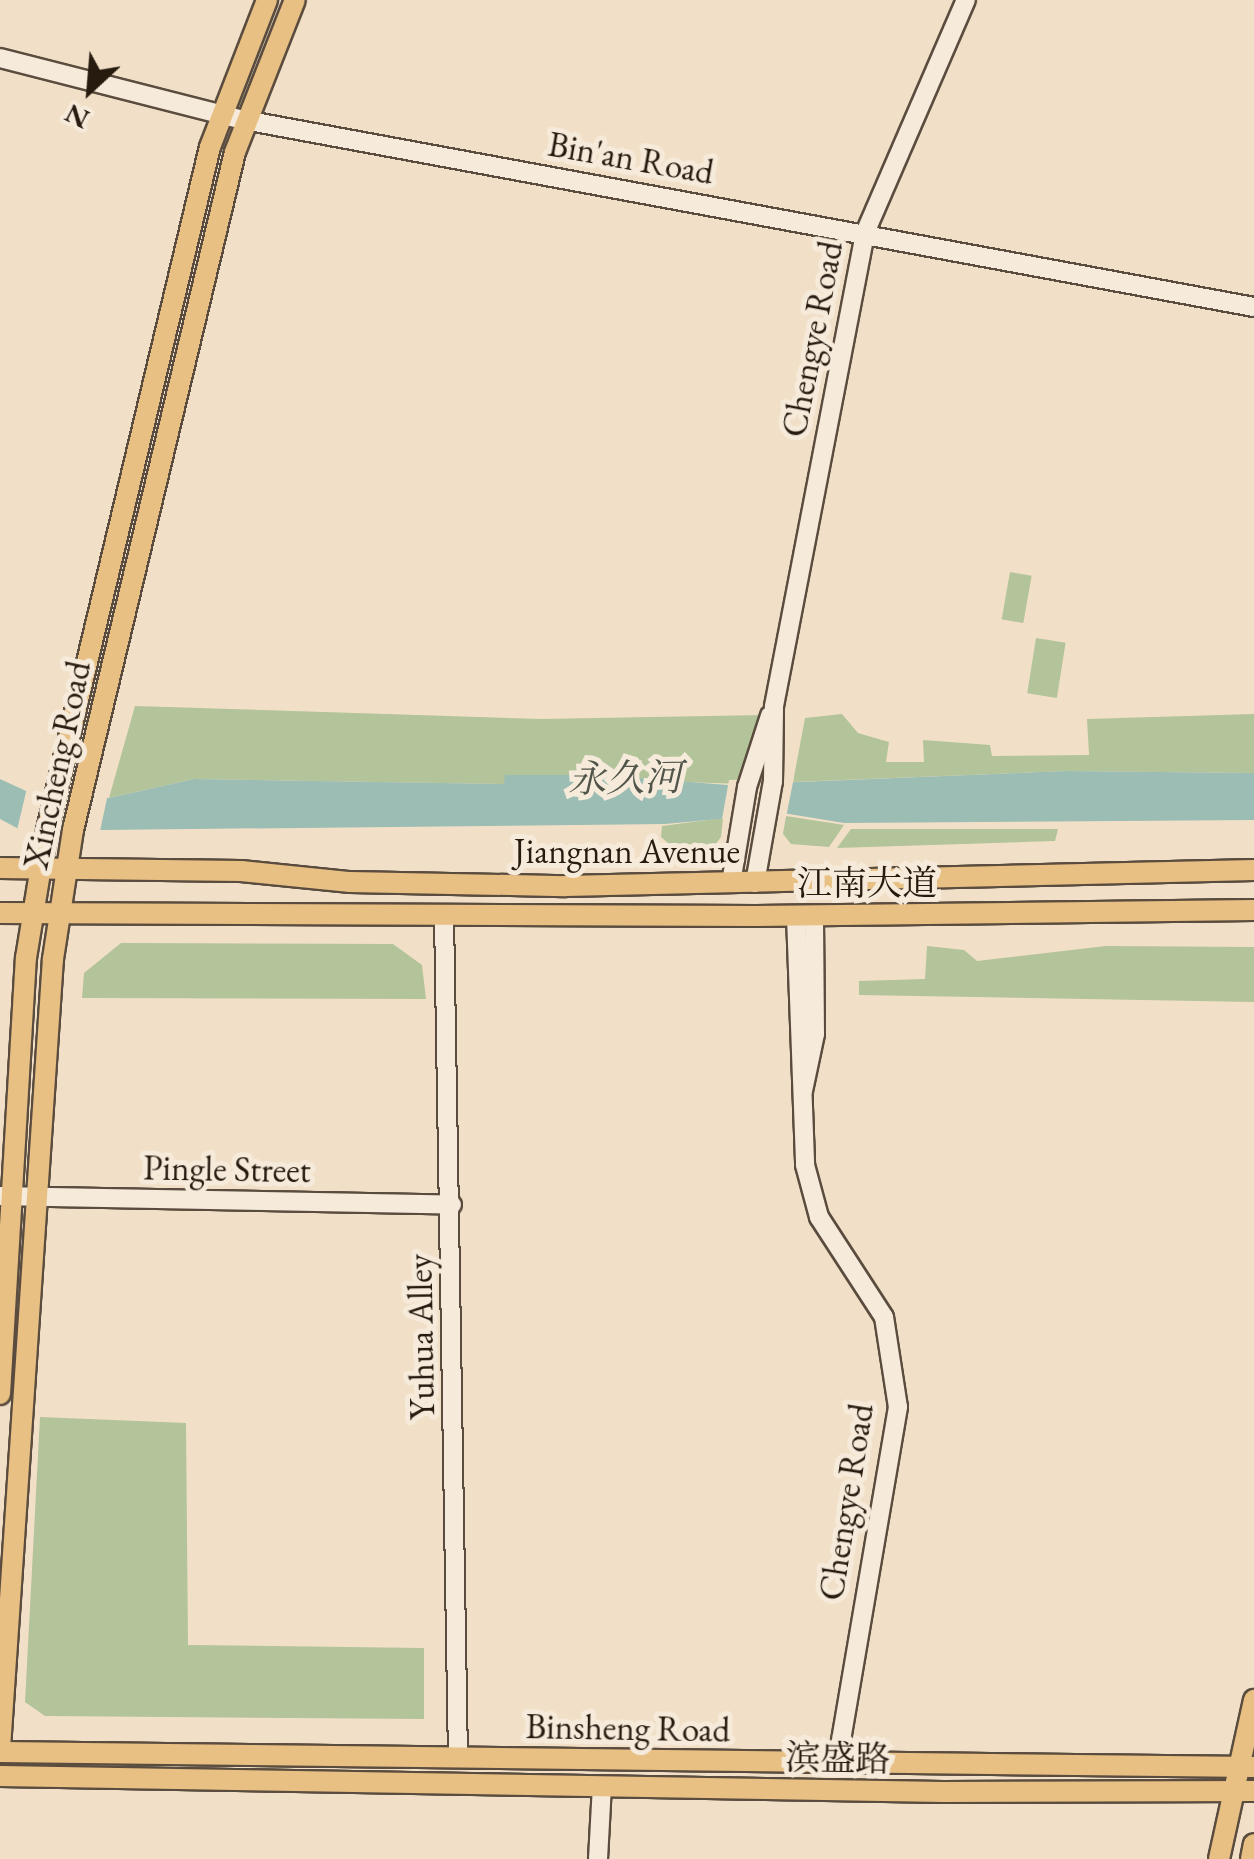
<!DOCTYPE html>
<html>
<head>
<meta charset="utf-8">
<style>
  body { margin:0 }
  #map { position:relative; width:1254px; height:1859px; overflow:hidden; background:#f1e0c7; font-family:"EB Garamond","Noto Serif SC",serif }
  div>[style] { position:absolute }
  .green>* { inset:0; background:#b3c39a; transform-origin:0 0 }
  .water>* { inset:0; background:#9bbdb3 }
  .pier>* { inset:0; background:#f1e0c7 }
  .roads { filter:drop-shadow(2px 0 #5a4c3e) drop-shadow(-2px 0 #5a4c3e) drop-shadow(0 2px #5a4c3e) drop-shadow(0 -2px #5a4c3e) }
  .minor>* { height:18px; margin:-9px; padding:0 9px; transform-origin:9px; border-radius:9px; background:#f6ebdb }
  .major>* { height:20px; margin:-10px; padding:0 10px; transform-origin:10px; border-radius:10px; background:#e8c084 }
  span { translate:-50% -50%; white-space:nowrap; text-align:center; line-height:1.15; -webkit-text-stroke:10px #f6ebdb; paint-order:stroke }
  .street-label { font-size:35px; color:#271b10 }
  .water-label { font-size:38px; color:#505449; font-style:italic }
  .north { position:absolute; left:40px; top:40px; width:100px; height:100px; -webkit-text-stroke:8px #f6ebdb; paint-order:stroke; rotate:206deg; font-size:28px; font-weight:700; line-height:40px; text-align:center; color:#271b10 }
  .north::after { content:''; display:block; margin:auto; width:35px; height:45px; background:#271b10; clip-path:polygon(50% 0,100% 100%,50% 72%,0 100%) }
</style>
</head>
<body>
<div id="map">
  <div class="green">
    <i style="left:1010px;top:572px;width:22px;height:48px;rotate:10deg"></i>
    <i style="left:1036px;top:638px;width:30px;height:56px;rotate:9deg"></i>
    <i style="clip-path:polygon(135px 706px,541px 719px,765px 715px,742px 784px,505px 776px,505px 784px,194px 779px,109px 798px)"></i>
    <i style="clip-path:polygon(842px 714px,858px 733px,889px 742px,886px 762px,924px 762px,923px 740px,990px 745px,992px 756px,1089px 755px,1087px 719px,1254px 714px,1254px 773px,1066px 771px,793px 782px,805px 718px)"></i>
    <i style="clip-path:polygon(786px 816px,844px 825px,829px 847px,791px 844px,783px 834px)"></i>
    <i style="clip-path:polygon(723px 818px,721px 837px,711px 850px,676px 850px,661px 837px,662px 826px)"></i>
    <i style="clip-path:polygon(851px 829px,1058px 829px,1055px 841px,837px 848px)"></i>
    <i style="clip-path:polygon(121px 943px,393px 944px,422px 965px,426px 999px,82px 998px,84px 973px)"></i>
    <i style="clip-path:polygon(927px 946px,964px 950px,977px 961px,1106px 946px,1254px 947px,1254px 1002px,859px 995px,859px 981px,925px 979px)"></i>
    <i style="clip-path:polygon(40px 1417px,186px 1423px,188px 1645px,424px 1648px,424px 1719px,45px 1716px,25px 1702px)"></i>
  </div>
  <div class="water">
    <i style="clip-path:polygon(1066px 771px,1254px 773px,1254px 820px,844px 823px,783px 813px,665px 824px,102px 830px,17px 828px,0 819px,0 779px,26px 791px,109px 798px,194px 779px,504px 784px,505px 775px,600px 775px,728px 785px)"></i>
  </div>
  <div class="pier">
    <i style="clip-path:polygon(794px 777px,786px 818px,722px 819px,729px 780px)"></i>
    <i style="clip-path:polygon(27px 788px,108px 794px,100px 831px,17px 830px)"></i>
  </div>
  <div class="roads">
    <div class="minor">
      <i style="left:0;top:58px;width:252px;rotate:14.3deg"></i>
      <i style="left:244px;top:120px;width:1027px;rotate:10.49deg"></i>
      <i style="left:731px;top:883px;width:97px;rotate:-80.5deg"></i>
      <i style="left:747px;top:787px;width:75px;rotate:-72.1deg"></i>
      <i style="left:755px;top:883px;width:104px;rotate:-80deg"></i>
      <i style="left:773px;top:781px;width:75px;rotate:-89.2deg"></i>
      <i style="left:774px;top:706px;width:482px;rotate:-79.1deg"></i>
      <i style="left:865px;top:233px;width:254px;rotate:-66.6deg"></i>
      <i style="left:444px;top:915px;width:843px;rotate:89.05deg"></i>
      <i style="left:796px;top:916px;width:249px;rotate:87.9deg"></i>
      <i style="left:805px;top:1165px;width:54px;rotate:74.9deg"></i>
      <i style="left:819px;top:1217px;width:119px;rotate:57deg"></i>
      <i style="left:884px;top:1317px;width:91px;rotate:81.2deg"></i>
      <i style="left:898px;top:1407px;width:360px;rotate:99.7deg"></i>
      <i style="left:803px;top:1091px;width:58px;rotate:-78.1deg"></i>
      <i style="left:815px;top:1034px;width:118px;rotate:-90.5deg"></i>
      <i style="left:0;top:1196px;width:452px;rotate:1.1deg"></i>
      <i style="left:598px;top:1859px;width:73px;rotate:-86.9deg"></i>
    </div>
    <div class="major">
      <i style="left:0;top:868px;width:241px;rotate:0.7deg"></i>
      <i style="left:241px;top:871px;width:110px;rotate:5.8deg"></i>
      <i style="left:350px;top:882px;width:216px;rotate:1.1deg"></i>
      <i style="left:566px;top:886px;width:688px;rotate:-1.33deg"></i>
      <i style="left:0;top:913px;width:756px;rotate:0.23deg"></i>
      <i style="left:756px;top:916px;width:498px;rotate:-0.7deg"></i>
      <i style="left:0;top:1394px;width:437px;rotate:-86.6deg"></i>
      <i style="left:26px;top:958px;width:130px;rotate:-80.7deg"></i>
      <i style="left:47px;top:830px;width:702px;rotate:-76.58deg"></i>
      <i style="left:210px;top:147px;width:158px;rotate:-68.8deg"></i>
      <i style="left:0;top:1748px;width:791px;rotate:-86.16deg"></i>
      <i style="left:53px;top:959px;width:131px;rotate:-81.2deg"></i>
      <i style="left:73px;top:830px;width:697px;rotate:-76.56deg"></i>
      <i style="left:235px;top:152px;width:163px;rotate:-68.5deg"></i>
      <i style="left:0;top:1752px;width:1254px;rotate:0.69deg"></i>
      <i style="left:0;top:1776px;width:943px;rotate:0.97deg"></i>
      <i style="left:943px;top:1792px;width:311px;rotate:-0.2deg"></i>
      <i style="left:1219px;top:1859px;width:163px;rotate:-77.6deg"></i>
      <i style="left:1251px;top:1859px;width:15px;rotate:-79deg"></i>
    </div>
  </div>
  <div class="street-label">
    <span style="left:631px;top:158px;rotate:10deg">Bin'an Road</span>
    <span style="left:812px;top:339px;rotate:-79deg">Chengye Road</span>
    <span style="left:57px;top:765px;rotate:-78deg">Xincheng Road</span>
    <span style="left:627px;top:851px">Jiangnan Avenue</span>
    <span style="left:867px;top:883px">江南大道</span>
    <span style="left:227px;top:1169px;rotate:1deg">Pingle Street</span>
    <span style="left:421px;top:1337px;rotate:-91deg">Yuhua Alley</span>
    <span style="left:846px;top:1502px;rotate:-81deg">Chengye Road</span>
    <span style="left:628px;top:1728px;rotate:1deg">Binsheng Road</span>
    <span style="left:838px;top:1758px;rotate:1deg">滨盛路</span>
  </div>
  <div class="water-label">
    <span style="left:625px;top:778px;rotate:-1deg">永久河</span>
  </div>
  <div class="north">N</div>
</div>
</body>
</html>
